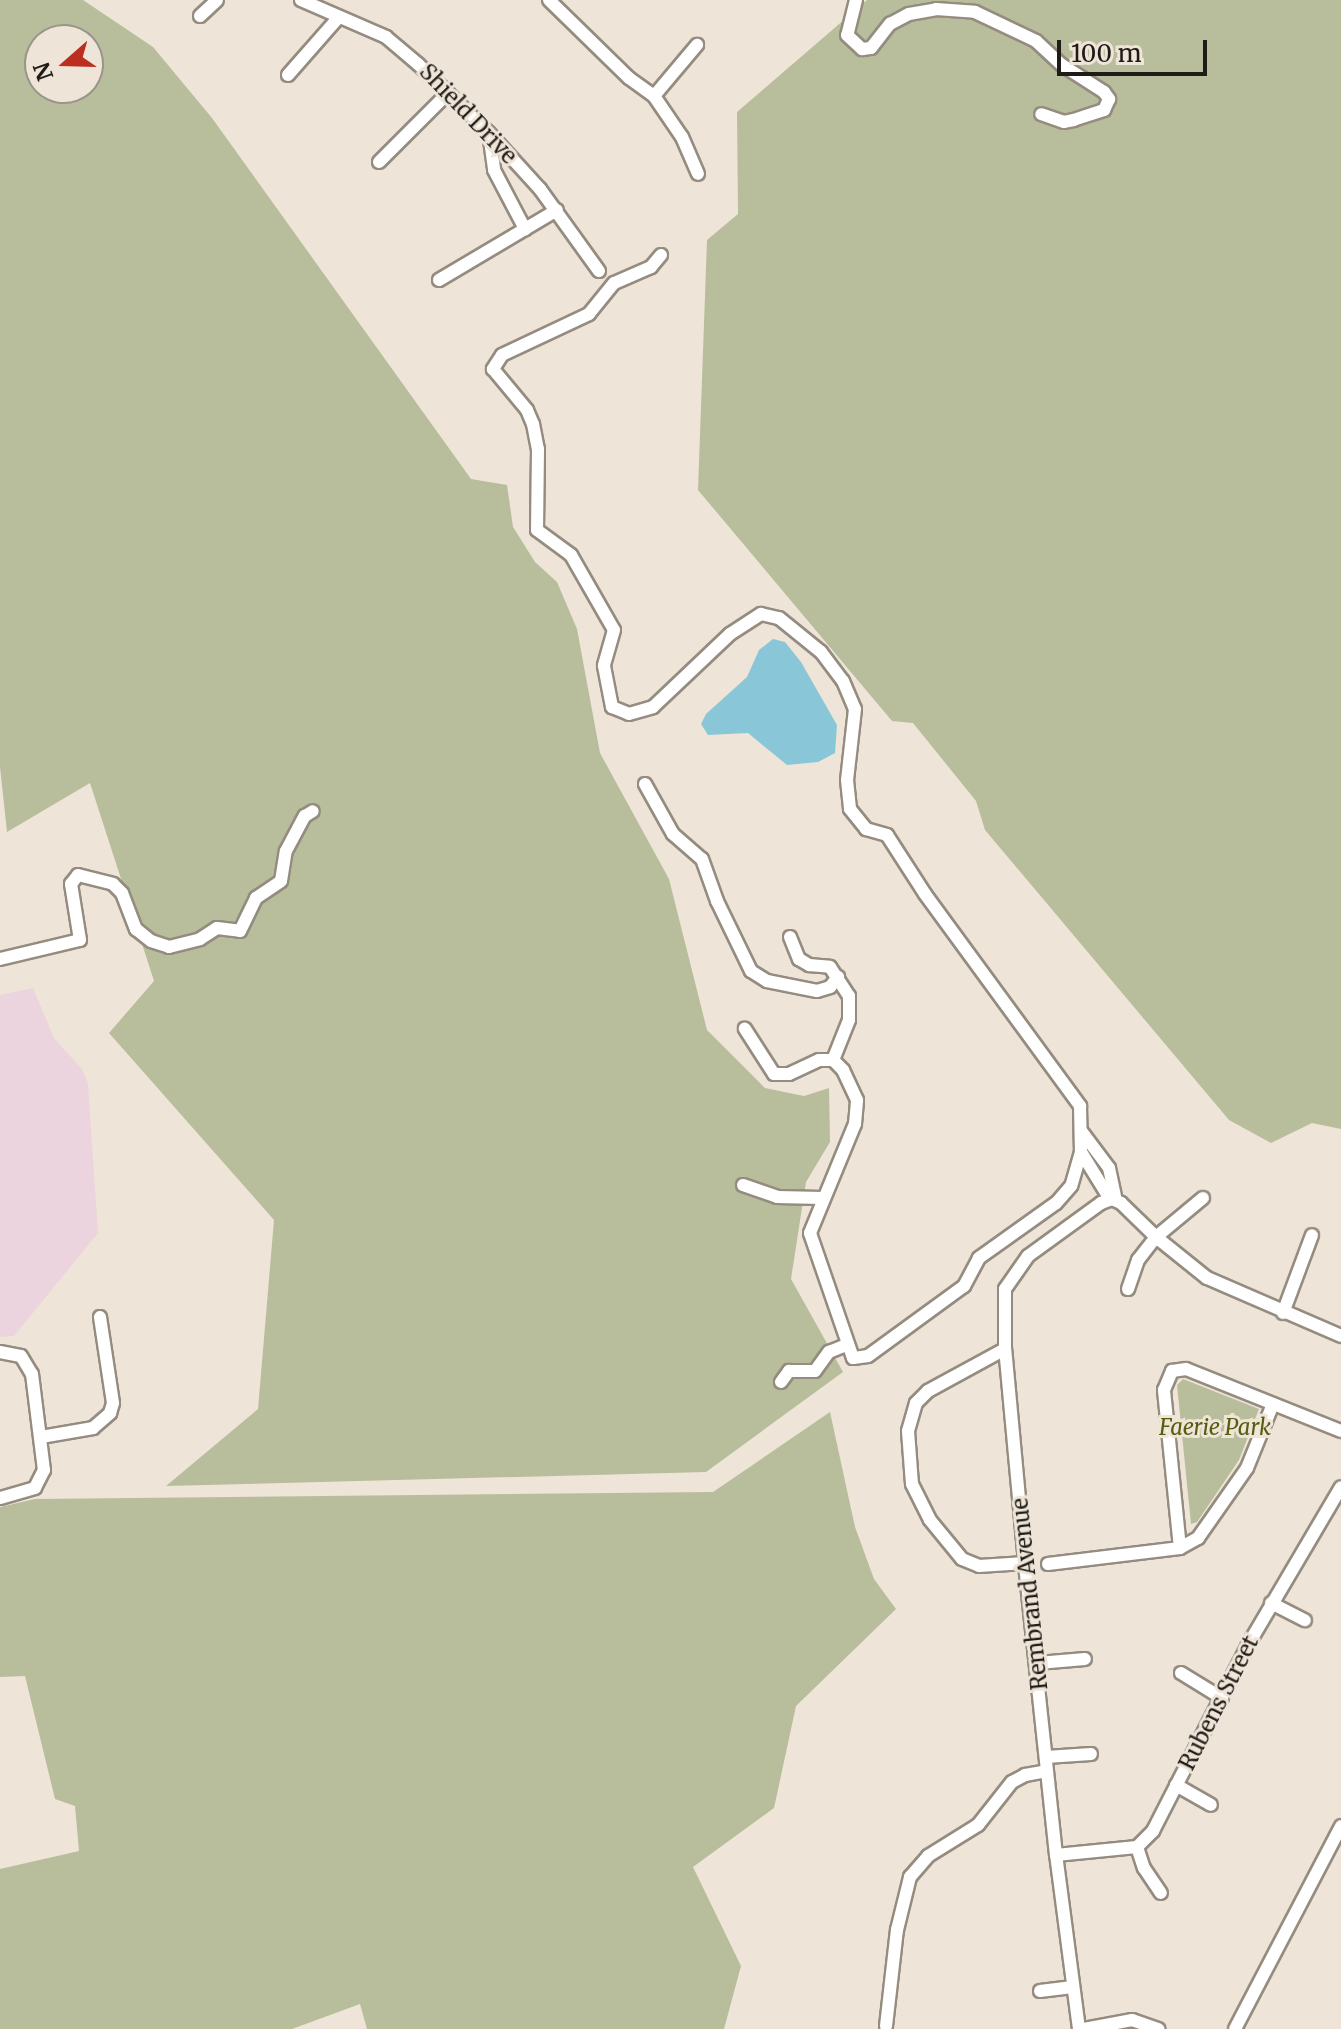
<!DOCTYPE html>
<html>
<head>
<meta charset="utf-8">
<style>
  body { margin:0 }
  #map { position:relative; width:1341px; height:2029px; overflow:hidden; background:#eee4d7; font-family:Merriweather,serif }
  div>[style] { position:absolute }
  .medical>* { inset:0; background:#ecd4de }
  .green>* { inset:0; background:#b8be9b }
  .water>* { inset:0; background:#89c7d8 }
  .roads { filter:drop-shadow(2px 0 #958c80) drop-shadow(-2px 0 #958c80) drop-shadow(0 2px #958c80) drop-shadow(0 -2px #958c80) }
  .minor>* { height:12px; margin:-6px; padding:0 6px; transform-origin:6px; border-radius:6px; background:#fff }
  span { translate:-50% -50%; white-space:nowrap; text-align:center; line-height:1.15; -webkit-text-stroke:6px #eee4d7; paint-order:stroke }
  .street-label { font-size:22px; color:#1f1b17 }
  .park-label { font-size:22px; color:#565d0e; font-style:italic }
  .north { position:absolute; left:24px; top:24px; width:80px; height:80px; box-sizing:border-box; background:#eee4d7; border:2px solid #9b948a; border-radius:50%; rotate:250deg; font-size:22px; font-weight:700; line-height:32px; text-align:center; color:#1f1b17 }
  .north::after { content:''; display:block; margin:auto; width:28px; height:36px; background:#bb2e20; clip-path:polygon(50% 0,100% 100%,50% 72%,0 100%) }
  .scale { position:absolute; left:1057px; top:40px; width:150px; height:36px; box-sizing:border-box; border:4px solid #1f1b17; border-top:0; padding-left:10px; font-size:24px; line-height:28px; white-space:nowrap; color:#1f1b17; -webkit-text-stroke:6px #eee4d7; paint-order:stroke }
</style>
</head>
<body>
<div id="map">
  <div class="medical">
    <i style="clip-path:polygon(33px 988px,54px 1038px,82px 1069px,88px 1084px,98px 1233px,14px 1336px,0 1337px,0 995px)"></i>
  </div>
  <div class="green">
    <i style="clip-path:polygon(evenodd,0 0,83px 0,153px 47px,212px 118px,471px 479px,507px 485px,513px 527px,535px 562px,557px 582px,577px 629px,600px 753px,669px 879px,707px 1030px,765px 1088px,804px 1096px,829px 1088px,830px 1142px,806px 1182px,791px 1279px,843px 1372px,706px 1472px,166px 1486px,258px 1409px,274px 1220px,109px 1033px,154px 981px,90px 783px,7px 832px,0 767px,0 0,40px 40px,88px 40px,88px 88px,40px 88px,40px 40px)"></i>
    <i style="clip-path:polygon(867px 0,1341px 0,1341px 1129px,1312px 1123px,1271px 1143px,1229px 1120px,985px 830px,976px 801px,913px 723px,892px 721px,698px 490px,707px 240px,738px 214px,737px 112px)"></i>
    <i style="clip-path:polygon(1183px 1379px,1259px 1409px,1239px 1460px,1197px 1522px,1191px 1524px,1177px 1385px)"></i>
    <i style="clip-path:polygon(830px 1412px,855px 1527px,874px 1579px,896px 1609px,796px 1706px,774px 1808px,693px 1867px,741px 1966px,724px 2029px,367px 2029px,360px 2004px,292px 2029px,0 2029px,0 1869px,79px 1851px,75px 1806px,55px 1799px,25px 1676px,0 1677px,0 1507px,35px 1499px,713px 1492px)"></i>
  </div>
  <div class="water">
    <i style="clip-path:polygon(773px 639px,785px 642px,801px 662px,837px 725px,835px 753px,818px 762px,787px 765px,748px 733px,708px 735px,701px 724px,706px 714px,747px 677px,759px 650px)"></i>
  </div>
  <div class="roads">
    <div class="minor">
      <i style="left:301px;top:0;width:93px;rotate:23.5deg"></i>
      <i style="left:386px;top:37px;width:42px;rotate:40.2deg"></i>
      <i style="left:418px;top:64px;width:99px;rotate:44.2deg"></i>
      <i style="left:489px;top:133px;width:76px;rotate:47.7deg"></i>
      <i style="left:540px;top:189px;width:101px;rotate:54.3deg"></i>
      <i style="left:549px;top:0;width:112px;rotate:44.3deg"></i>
      <i style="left:629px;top:78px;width:31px;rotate:36deg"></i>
      <i style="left:654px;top:96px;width:50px;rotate:55.7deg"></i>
      <i style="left:682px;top:137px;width:40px;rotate:66.6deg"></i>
      <i style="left:856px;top:0;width:36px;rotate:104deg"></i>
      <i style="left:847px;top:35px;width:21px;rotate:43deg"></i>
      <i style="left:862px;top:49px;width:9px;rotate:-6deg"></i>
      <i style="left:871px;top:48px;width:31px;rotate:-52deg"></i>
      <i style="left:890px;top:24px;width:21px;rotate:-28deg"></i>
      <i style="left:909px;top:14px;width:27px;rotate:-10deg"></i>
      <i style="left:936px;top:9px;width:39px;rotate:4deg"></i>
      <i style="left:975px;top:12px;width:68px;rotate:25.4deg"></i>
      <i style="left:1036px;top:41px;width:35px;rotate:43deg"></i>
      <i style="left:1062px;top:65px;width:50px;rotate:32.7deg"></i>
      <i style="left:1104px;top:92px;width:9px;rotate:54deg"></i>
      <i style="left:1109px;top:99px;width:12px;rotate:114deg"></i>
      <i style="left:1104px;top:110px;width:32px;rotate:162deg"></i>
      <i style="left:1074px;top:120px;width:10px;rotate:169deg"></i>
      <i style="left:1064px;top:122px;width:24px;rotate:-161deg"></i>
      <i style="left:200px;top:16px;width:23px;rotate:-43deg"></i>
      <i style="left:288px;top:75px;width:76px;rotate:-48.7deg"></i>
      <i style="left:654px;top:96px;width:67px;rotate:-49.9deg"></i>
      <i style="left:489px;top:133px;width:37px;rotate:82deg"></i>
      <i style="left:494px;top:170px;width:67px;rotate:62.3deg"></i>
      <i style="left:379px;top:162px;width:98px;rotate:-45deg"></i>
      <i style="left:661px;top:255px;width:16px;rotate:130deg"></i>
      <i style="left:651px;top:267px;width:40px;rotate:156.6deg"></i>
      <i style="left:614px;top:283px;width:40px;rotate:129deg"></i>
      <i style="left:589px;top:314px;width:96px;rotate:154.8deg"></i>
      <i style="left:502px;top:355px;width:17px;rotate:123deg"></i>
      <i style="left:493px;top:369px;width:53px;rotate:50.3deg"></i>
      <i style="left:527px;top:410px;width:15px;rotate:67deg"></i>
      <i style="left:533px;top:424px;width:25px;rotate:79deg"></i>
      <i style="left:538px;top:449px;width:81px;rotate:90.7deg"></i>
      <i style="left:537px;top:530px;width:42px;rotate:36.3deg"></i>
      <i style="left:571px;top:555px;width:86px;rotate:60.2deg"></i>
      <i style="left:614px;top:630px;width:37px;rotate:106deg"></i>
      <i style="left:604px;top:666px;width:42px;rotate:79deg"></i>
      <i style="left:612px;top:707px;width:18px;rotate:22deg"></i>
      <i style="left:629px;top:714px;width:25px;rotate:-16deg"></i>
      <i style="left:653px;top:707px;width:106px;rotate:-43.5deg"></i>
      <i style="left:730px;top:634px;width:37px;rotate:-33deg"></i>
      <i style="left:761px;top:614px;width:18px;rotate:13deg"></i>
      <i style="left:779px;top:618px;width:54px;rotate:39deg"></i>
      <i style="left:821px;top:652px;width:36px;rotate:53deg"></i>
      <i style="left:843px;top:681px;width:30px;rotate:67deg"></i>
      <i style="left:855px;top:709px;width:71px;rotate:96.4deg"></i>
      <i style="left:847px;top:780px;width:29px;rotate:84deg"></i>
      <i style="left:850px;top:809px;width:26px;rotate:51deg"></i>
      <i style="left:866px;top:829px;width:22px;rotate:16deg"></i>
      <i style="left:887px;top:835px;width:70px;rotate:57.2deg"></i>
      <i style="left:925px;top:894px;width:263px;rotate:53.8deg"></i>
      <i style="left:1080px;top:1106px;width:46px;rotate:88.8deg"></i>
      <i style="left:1081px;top:1152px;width:35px;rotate:106deg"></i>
      <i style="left:1071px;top:1186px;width:23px;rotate:131deg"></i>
      <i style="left:1056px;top:1203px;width:95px;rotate:144.5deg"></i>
      <i style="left:979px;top:1258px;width:32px;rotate:118deg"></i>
      <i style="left:964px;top:1286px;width:119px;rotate:143.9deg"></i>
      <i style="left:868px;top:1356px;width:15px;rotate:172deg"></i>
      <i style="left:853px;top:1358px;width:132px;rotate:-109deg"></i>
      <i style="left:810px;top:1233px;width:118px;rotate:-67.6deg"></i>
      <i style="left:855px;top:1124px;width:24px;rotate:-85deg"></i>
      <i style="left:857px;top:1100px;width:33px;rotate:-115deg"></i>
      <i style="left:843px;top:1070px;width:14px;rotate:-135deg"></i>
      <i style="left:833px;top:1060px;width:14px;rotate:180deg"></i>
      <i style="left:819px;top:1060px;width:33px;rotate:155deg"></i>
      <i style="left:789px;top:1074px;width:15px;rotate:180deg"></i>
      <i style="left:774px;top:1074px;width:54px;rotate:-122.8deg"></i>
      <i style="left:439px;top:280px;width:137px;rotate:-30.7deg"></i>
      <i style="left:645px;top:784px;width:57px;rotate:60.8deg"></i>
      <i style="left:673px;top:834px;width:38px;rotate:41deg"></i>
      <i style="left:702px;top:859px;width:45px;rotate:70.3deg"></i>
      <i style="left:717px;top:901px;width:78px;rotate:64.1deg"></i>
      <i style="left:751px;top:971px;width:19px;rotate:32deg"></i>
      <i style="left:767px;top:981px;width:51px;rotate:11.3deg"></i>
      <i style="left:817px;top:991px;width:14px;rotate:-17deg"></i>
      <i style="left:830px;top:987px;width:13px;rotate:-51deg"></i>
      <i style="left:790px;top:937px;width:24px;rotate:68deg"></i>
      <i style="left:799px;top:959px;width:12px;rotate:31deg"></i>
      <i style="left:809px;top:965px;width:21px;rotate:5deg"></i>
      <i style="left:830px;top:967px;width:35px;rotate:57deg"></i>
      <i style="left:849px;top:996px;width:24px;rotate:90deg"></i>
      <i style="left:849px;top:1020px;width:43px;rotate:111.8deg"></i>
      <i style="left:0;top:959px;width:82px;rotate:-13.4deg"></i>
      <i style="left:80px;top:940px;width:57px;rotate:-99.1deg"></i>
      <i style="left:71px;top:884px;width:11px;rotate:-52deg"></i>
      <i style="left:78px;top:875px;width:36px;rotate:14deg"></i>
      <i style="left:113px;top:884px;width:13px;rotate:45deg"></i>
      <i style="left:122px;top:893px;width:39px;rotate:69deg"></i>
      <i style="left:136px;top:929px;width:19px;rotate:39deg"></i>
      <i style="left:151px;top:941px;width:19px;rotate:18deg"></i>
      <i style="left:169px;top:947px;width:32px;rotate:-14deg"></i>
      <i style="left:200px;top:939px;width:20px;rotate:-33deg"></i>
      <i style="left:217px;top:928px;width:23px;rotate:7deg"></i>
      <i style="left:240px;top:931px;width:37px;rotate:-64deg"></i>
      <i style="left:256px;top:898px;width:30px;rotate:-34deg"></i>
      <i style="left:281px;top:881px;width:30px;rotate:-81deg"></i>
      <i style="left:286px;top:851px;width:40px;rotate:-62deg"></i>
      <i style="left:305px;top:816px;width:9px;rotate:-32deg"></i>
      <i style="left:1082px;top:1132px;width:45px;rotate:53.1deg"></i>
      <i style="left:1109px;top:1168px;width:33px;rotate:78deg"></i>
      <i style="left:1081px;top:1152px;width:55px;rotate:58.3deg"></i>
      <i style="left:743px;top:1185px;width:36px;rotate:19deg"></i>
      <i style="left:777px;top:1197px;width:45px;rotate:1.3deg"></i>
      <i style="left:1128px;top:1289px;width:31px;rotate:-71deg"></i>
      <i style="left:1138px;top:1260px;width:29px;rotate:-52deg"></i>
      <i style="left:1156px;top:1237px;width:61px;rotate:-39.7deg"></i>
      <i style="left:1283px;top:1313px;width:83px;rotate:-69.6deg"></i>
      <i style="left:1005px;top:1349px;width:88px;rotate:151.4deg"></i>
      <i style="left:928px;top:1391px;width:17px;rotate:135deg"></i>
      <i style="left:916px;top:1403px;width:29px;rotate:106deg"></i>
      <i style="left:908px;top:1431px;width:53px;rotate:85.7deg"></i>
      <i style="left:912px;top:1484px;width:40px;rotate:63.4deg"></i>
      <i style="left:930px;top:1520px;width:50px;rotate:50.6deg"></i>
      <i style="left:962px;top:1559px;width:18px;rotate:22deg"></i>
      <i style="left:979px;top:1566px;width:46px;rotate:-3.7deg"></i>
      <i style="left:0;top:1352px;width:21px;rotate:11deg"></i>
      <i style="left:21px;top:1356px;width:21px;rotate:59deg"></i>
      <i style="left:32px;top:1374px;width:97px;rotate:82.9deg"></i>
      <i style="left:44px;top:1470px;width:20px;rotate:117deg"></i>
      <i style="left:35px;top:1488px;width:36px;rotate:164deg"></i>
      <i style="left:781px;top:1382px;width:14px;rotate:-54deg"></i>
      <i style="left:789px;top:1371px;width:26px"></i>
      <i style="left:815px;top:1371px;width:24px;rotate:-54deg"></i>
      <i style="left:829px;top:1352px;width:18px;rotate:-22deg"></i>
      <i style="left:41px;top:1437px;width:53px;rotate:-9.8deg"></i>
      <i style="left:93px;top:1428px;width:23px;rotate:-41deg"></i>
      <i style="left:110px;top:1413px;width:10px;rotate:-73deg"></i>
      <i style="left:113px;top:1403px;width:87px;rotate:-98.6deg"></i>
      <i style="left:1180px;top:1548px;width:159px;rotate:-95.8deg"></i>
      <i style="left:1164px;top:1390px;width:21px;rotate:-67deg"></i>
      <i style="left:1172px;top:1371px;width:14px;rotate:-8deg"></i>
      <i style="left:1186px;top:1369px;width:167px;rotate:21.8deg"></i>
      <i style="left:1048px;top:1564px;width:133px;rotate:-6.9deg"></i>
      <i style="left:1180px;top:1548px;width:21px;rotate:-29deg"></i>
      <i style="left:1198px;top:1538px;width:85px;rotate:-55deg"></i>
      <i style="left:1247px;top:1468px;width:69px;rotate:-67.9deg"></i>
      <i style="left:1271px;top:1603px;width:38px;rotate:27deg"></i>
      <i style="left:1038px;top:1663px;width:47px;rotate:-4.9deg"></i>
      <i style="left:1181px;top:1673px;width:48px;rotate:31.4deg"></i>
      <i style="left:1046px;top:1757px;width:45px;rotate:-3.8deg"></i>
      <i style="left:1176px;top:1785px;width:40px;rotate:29.7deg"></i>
      <i style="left:1137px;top:1847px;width:22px;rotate:72deg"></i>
      <i style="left:1144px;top:1868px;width:30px;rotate:56deg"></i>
      <i style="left:1056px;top:1855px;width:81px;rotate:-5.6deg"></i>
      <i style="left:1137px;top:1847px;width:23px;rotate:-45deg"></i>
      <i style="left:1153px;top:1831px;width:209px;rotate:-62.9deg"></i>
      <i style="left:1248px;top:1645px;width:183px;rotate:-59.5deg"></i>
      <i style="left:1040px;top:1991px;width:33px;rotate:-7deg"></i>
      <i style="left:886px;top:2026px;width:97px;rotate:-83.5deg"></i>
      <i style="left:897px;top:1930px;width:55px;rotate:-76.2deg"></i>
      <i style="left:910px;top:1877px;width:28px;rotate:-49deg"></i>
      <i style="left:928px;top:1856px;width:59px;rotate:-31.8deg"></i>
      <i style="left:978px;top:1825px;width:55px;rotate:-51.7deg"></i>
      <i style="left:1012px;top:1782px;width:15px;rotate:-28deg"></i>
      <i style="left:1025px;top:1775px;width:22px;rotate:-10deg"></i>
      <i style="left:1079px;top:2029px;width:176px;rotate:-97.5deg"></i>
      <i style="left:1056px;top:1855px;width:294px;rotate:-96.1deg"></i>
      <i style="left:1025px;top:1563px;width:215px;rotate:-95.3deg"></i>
      <i style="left:1005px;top:1349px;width:60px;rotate:-90deg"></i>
      <i style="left:1005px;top:1289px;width:40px;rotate:-55.1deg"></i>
      <i style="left:1028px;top:1256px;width:90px;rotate:-36deg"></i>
      <i style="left:1101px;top:1203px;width:12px;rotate:-20deg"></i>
      <i style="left:1112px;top:1199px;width:10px;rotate:24deg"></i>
      <i style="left:1121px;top:1203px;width:49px;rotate:44.2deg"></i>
      <i style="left:1156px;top:1237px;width:65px;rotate:38.8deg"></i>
      <i style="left:1207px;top:1278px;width:146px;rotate:23.4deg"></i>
      <i style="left:1084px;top:2029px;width:49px;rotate:-10.6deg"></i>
      <i style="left:1132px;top:2020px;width:28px;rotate:19deg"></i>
      <i style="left:1235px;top:2029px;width:229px;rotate:-62.4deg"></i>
    </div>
  </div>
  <div class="street-label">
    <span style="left:468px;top:114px;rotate:46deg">Shield Drive</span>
    <span style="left:1030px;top:1594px;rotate:-96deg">Rembrand Avenue</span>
    <span style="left:1219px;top:1703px;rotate:-63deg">Rubens Street</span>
  </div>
  <div class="park-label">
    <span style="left:1215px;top:1428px">Faerie Park</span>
  </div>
  <div class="north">N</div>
  <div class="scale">100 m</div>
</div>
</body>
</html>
